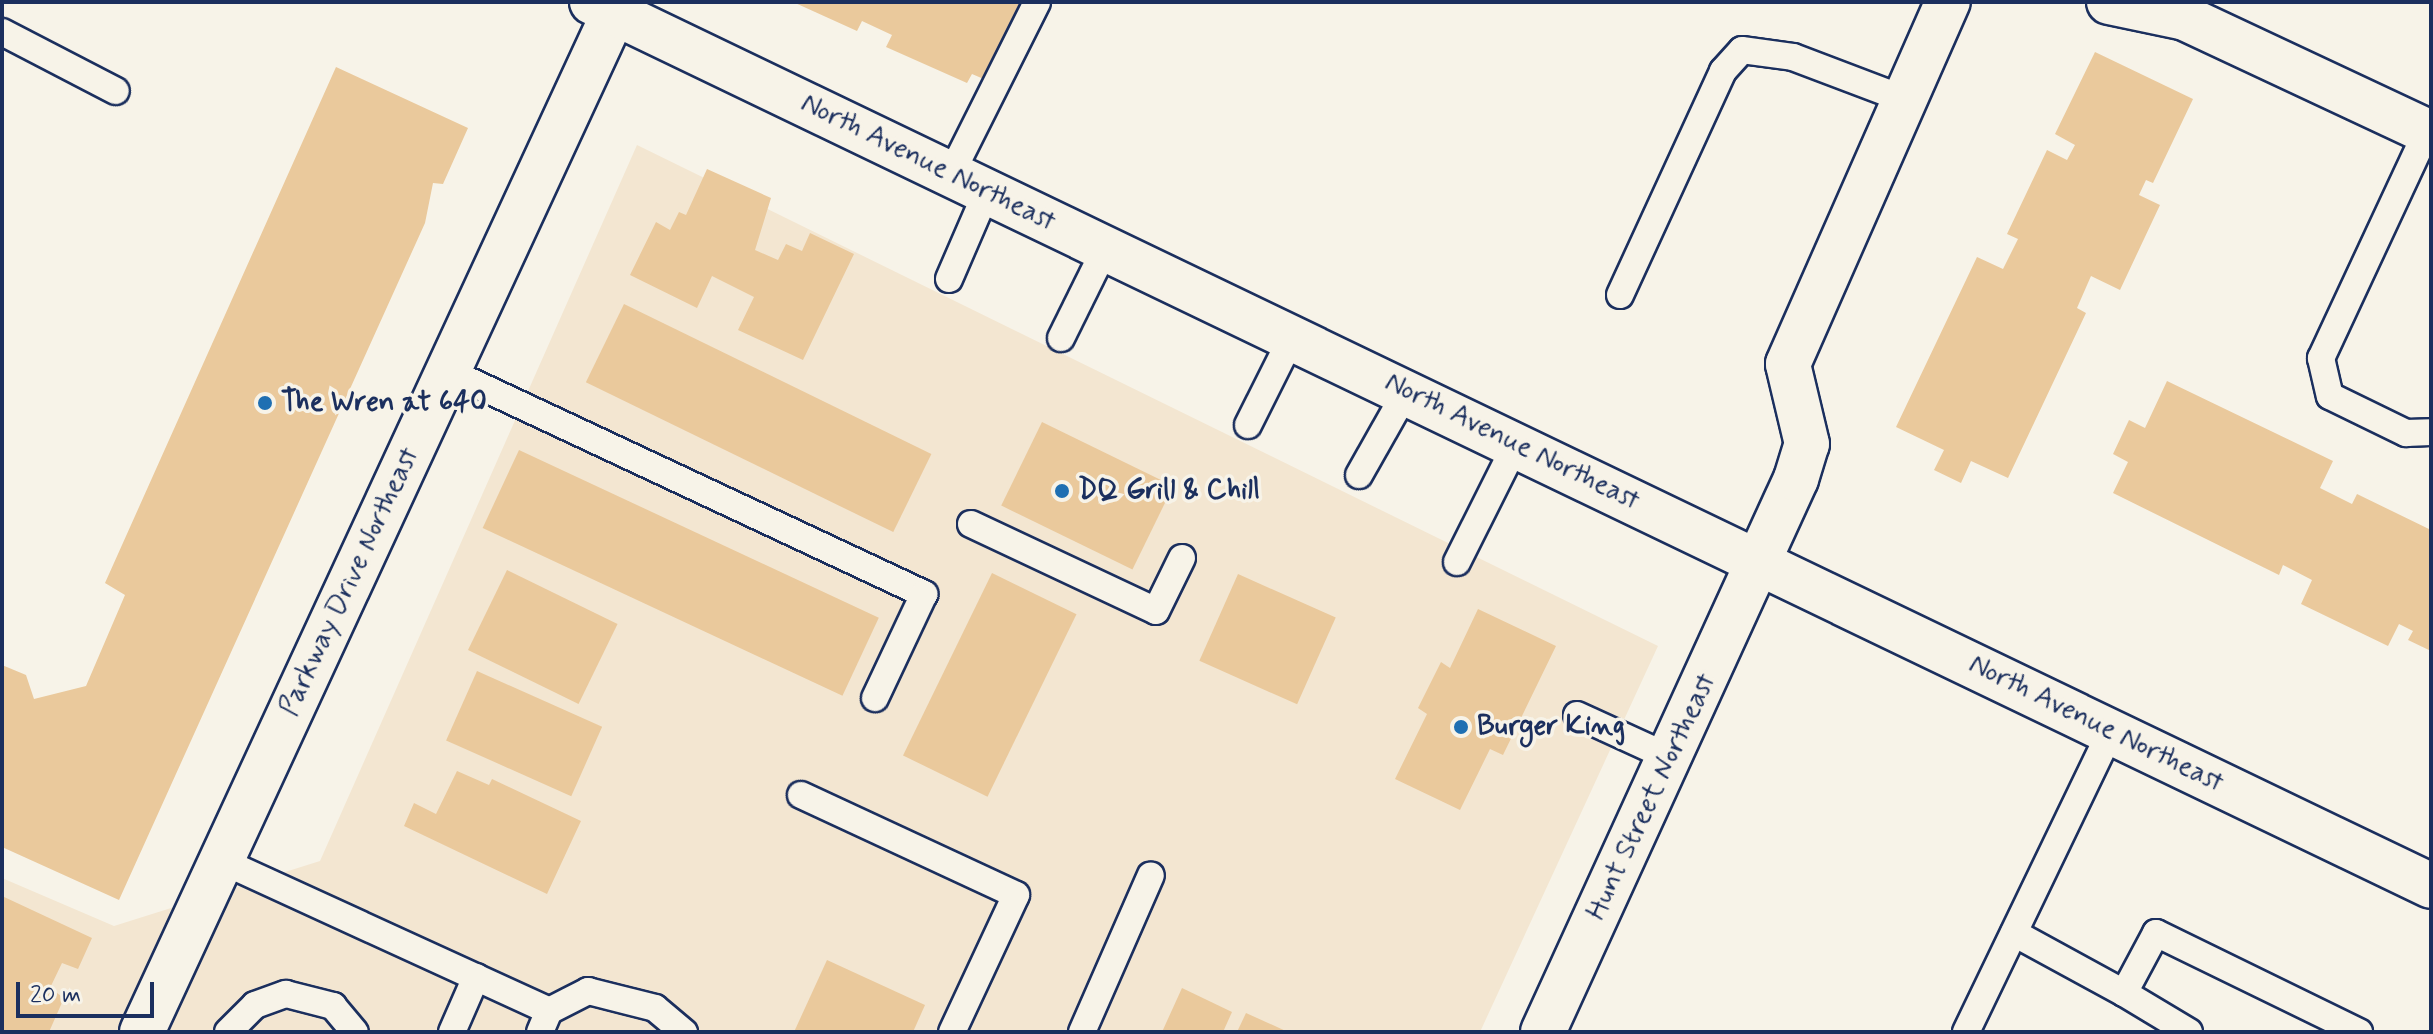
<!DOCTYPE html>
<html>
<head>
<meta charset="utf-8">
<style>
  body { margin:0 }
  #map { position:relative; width:2433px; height:1034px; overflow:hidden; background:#f7f3e8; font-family:Mynerve,sans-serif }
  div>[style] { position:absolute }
  .built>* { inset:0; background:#f3e6d1 }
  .building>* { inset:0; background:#eac99c; transform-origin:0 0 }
  .roads { filter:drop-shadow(2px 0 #1b2f5e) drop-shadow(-2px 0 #1b2f5e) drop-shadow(0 2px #1b2f5e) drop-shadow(0 -2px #1b2f5e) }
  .service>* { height:26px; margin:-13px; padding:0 13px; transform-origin:13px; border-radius:13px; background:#f7f3e8 }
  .minor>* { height:44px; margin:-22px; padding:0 22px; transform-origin:22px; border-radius:22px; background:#f7f3e8 }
  .tertiary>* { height:44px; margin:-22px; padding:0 22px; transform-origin:22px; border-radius:22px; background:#f7f3e8 }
  .secondary>* { height:44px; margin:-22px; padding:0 22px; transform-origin:22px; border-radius:22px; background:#f7f3e8 }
  .dots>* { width:22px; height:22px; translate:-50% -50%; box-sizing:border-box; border:4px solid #f7f3e8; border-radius:50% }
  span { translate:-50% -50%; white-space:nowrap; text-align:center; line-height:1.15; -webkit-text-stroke:7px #f7f3e8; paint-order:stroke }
  .street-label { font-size:28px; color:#1b2f5e }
  .poi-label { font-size:28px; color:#1b2f5e; font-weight:700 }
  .left { translate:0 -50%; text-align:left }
  .frame { position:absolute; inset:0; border:4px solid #1b2f5e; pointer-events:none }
  .scale { position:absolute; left:16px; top:982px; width:138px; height:36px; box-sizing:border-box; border:4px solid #1b2f5e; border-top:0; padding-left:10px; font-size:24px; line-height:28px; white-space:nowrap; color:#1b2f5e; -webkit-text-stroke:6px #f7f3e8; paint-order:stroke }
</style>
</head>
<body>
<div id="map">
  <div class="built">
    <i style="clip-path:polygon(637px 145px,1658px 646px,1480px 1032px,2px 1032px,2px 878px,114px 926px,320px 861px)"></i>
  </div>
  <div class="building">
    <i style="clip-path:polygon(793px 2px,1021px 2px,986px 80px,972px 74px,967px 83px,886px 47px,892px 35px,862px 21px,857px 31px)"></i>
    <i style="clip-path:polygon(2095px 52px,2193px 99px,2153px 183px,2146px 180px,2139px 195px,2160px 205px,2120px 290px,2091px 276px,2077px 308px,2086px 313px,2008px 478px,1971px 461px,1961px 483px,1934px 470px,1944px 450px,1896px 427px,1977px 257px,2003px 269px,2018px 239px,2007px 234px,2047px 150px,2067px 160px,2075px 145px,2055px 134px)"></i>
    <i style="clip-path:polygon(336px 67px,468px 128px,443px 184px,433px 183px,425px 223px,119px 900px,2px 847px,2px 665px,26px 675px,34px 699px,86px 686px,125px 595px,105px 583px)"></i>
    <i style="clip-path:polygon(707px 169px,771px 198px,755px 250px,778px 260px,786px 244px,802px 251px,810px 233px,854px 254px,803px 360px,738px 330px,754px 297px,712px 276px,697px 308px,630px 275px,656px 222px,670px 230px,679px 212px,686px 215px)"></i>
    <i style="left:624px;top:304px;width:342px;height:87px;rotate:26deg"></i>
    <i style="clip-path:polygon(2167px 381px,2333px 461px,2320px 488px,2352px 504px,2357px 494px,2431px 530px,2431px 651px,2408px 640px,2413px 631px,2399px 624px,2388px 646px,2301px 604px,2312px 580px,2283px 565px,2279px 575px,2113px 493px,2128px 462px,2113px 454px,2129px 420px,2145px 428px)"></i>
    <i style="left:1042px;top:422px;width:146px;height:93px;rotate:26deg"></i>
    <i style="left:519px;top:450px;width:397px;height:86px;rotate:25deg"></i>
    <i style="left:507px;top:570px;width:123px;height:89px;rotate:26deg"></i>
    <i style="left:992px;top:573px;width:94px;height:203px;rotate:26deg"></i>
    <i style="left:1238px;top:574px;width:107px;height:95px;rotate:24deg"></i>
    <i style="clip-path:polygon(1478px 609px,1556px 646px,1503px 755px,1490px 749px,1460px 810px,1395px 779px,1427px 714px,1418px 708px,1441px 662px,1450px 668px)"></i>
    <i style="left:477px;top:671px;width:137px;height:76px;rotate:24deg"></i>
    <i style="clip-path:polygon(457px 771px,489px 785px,492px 779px,581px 821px,547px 894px,404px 826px,414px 803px,436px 814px)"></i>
    <i style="clip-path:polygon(2px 896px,92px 938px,78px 969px,62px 963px,50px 988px,64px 998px,49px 1032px,2px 1032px)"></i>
    <i style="clip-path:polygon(827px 960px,925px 1005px,913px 1032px,794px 1032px)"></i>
    <i style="clip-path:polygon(1182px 988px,1232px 1012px,1223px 1032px,1162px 1032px)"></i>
    <i style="clip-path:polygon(1246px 1013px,1288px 1032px,1237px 1032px)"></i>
  </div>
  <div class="roads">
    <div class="service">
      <i style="left:2px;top:32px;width:128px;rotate:27.4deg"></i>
      <i style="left:2427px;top:131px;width:251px;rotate:115deg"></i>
      <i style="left:2321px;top:358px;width:39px;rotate:77deg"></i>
      <i style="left:2330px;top:396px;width:85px;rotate:26deg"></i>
      <i style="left:2406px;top:433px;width:25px;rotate:-2deg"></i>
      <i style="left:951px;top:174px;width:192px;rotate:-63.4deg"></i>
      <i style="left:949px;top:279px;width:96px;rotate:-66.6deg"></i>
      <i style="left:1620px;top:295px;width:247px;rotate:-65.3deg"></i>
      <i style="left:1723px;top:71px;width:28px;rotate:-48deg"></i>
      <i style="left:1742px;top:50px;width:51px;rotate:7.8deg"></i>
      <i style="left:1793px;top:57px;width:121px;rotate:20.8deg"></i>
      <i style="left:1061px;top:338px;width:102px;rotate:-63.7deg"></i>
      <i style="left:448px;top:371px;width:526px;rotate:25.1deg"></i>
      <i style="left:924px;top:594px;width:115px;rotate:115.2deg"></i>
      <i style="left:1248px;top:425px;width:98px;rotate:-63.4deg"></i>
      <i style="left:1359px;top:475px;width:95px;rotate:-60.5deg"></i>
      <i style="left:971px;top:524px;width:204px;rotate:25.2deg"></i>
      <i style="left:1156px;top:611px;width:59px;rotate:-63.9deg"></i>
      <i style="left:1457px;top:562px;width:132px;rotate:-63.4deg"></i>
      <i style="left:1577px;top:715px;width:103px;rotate:24.6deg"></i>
      <i style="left:801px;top:795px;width:237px;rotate:24.9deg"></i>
      <i style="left:1016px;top:895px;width:151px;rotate:115deg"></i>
      <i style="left:222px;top:861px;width:360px;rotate:24.6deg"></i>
      <i style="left:2014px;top:933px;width:125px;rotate:28.6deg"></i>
      <i style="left:228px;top:1032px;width:38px;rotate:-45deg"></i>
      <i style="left:255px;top:1005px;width:33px;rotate:-20deg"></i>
      <i style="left:286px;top:994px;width:49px;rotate:14.3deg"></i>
      <i style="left:333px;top:1006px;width:34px;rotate:50deg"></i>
      <i style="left:452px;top:1032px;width:60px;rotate:-66.4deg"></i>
      <i style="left:540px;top:1032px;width:23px;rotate:-67deg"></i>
      <i style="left:549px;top:1011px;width:44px;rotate:-27.1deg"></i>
      <i style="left:588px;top:991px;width:69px;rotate:14.2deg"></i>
      <i style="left:655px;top:1008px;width:38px;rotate:40deg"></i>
      <i style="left:1082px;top:1032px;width:171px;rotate:-66.3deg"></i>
      <i style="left:1966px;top:1032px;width:334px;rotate:-64.3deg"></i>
      <i style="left:2189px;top:1032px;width:76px;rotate:-149deg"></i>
      <i style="left:2124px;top:993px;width:68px;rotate:-61.9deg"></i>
      <i style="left:2156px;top:933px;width:226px;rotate:26deg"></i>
    </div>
    <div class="minor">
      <i style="left:2109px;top:2px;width:78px;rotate:11.9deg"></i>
      <i style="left:2185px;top:18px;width:272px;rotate:25.1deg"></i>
      <i style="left:1543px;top:1032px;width:608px;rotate:-65.42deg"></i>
      <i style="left:1796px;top:479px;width:37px;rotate:-73deg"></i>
      <i style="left:1807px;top:444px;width:82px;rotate:-103.4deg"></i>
      <i style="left:1788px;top:364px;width:396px;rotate:-66.2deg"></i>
    </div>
    <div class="tertiary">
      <i style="left:142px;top:1032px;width:1135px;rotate:-65.15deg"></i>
    </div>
    <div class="secondary">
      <i style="left:592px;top:2px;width:2040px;rotate:25.67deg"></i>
    </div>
  </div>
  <div class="dots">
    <i style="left:265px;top:403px;background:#1f6fb2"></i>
    <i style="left:1062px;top:491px;background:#1f6fb2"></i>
    <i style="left:1461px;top:727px;background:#1f6fb2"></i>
  </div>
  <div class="street-label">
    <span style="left:928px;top:163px;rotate:26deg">North Avenue Northeast</span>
    <span style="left:1512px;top:442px;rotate:26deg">North Avenue Northeast</span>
    <span style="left:350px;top:582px;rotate:-65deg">Parkway Drive Northeast</span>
    <span style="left:2096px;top:724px;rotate:26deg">North Avenue Northeast</span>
    <span style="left:1652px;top:797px;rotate:-65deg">Hunt Street Northeast</span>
  </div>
  <div class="poi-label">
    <span class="left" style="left:281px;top:403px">The Wren at 640</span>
    <span class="left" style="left:1078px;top:491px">DQ Grill &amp; Chill</span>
    <span class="left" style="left:1477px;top:727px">Burger King</span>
  </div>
  <div class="frame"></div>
  <div class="scale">20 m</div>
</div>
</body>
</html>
